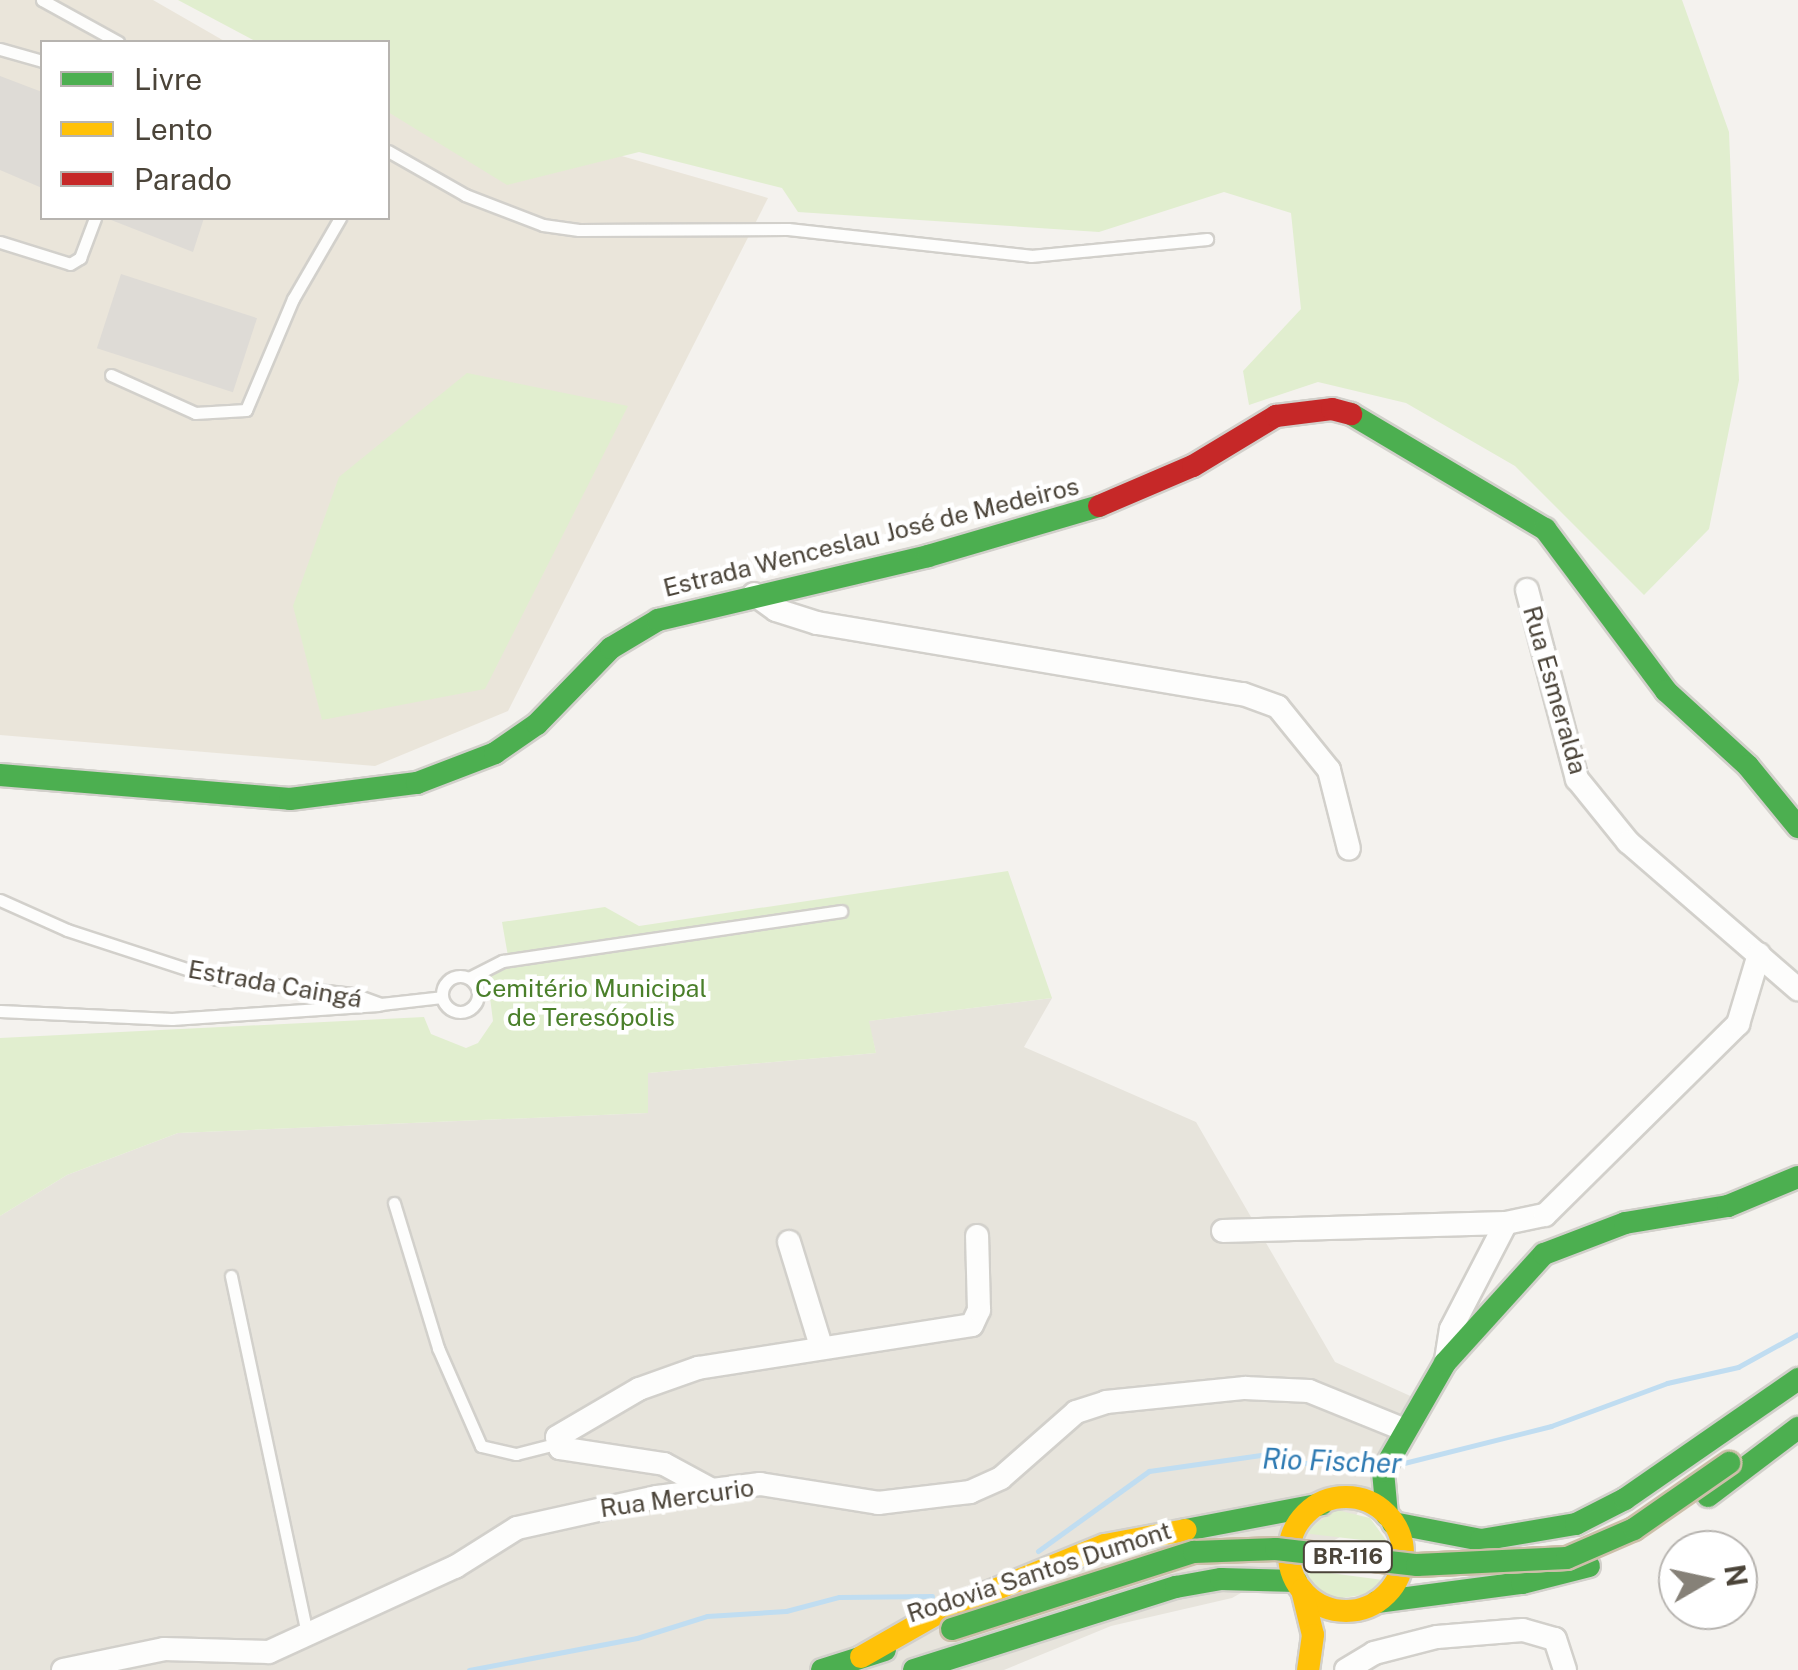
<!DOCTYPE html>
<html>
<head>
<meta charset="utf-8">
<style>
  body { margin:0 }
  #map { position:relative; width:1798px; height:1670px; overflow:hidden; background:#f4f2ee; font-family:"Public Sans",sans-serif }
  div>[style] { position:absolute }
  .residential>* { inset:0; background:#e7e4dc }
  .education>* { inset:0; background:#eae5da }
  .green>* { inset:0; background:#e1eecf }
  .stream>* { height:5px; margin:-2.5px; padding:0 2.5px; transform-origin:2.5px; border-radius:2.5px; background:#c0ddf1 }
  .building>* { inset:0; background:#dedbd6; transform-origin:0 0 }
  .roads { filter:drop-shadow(2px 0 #d2d0cb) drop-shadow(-2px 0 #d2d0cb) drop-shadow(0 2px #d2d0cb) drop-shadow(0 -2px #d2d0cb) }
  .lane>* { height:11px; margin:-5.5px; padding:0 5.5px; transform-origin:5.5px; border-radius:5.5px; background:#fdfdfc }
  .lane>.ring { margin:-5.5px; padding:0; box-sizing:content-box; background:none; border:11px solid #fdfdfc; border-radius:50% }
  .street>* { height:22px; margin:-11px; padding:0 11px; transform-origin:11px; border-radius:11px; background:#fdfdfc }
  .fast>* { height:22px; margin:-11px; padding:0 11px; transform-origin:11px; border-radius:11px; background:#4caf50 }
  .slow>* { height:22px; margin:-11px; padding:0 11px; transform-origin:11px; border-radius:11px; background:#ffc107 }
  .slow>.ring { margin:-11px; padding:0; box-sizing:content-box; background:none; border:22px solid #ffc107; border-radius:50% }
  .jam>* { height:22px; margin:-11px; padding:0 11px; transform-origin:11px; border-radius:11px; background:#c62828 }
  .bridges { filter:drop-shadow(2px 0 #ccbfa9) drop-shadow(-2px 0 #ccbfa9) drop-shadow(0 2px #ccbfa9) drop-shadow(0 -2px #ccbfa9) }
  .fast-bridge>* { height:22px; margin:-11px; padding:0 11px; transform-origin:11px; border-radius:11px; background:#4caf50 }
  span { translate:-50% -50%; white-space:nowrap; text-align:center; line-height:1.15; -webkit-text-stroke:9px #fff; paint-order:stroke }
  .shield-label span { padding:2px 8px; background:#fff; border:2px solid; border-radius:8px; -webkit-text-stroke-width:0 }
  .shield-label { font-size:22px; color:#4b4439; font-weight:700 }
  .street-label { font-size:25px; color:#4b4439 }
  .park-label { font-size:25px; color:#4a7f2a }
  .water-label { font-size:28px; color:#2e7ab2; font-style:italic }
  .legend { position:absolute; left:40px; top:40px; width:350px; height:180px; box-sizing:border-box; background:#fff; border:2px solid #b7b4b0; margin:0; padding:12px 18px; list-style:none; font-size:30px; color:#4b4439 }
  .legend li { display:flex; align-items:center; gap:20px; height:50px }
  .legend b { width:50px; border:2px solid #b7b4b0 }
  .north { position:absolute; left:1658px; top:1530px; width:100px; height:100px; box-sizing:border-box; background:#fff; border:2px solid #b7b4b0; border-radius:50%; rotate:81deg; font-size:28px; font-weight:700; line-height:40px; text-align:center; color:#4b4439 }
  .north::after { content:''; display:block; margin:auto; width:35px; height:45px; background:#868178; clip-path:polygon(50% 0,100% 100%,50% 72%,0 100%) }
</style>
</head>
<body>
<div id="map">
  <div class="residential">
    <i style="clip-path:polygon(1052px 998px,1024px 1047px,1196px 1122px,1335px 1362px,1417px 1399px,1347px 1533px,1232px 1598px,1111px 1626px,1004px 1670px,0 1670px,0 1216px,67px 1175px,178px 1133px,648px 1113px,648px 1073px,876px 1053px,868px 1021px)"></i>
  </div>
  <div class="education">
    <i style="clip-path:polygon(0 0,153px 0,226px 42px,42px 42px,42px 218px,388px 218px,388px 89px,768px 198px,508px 711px,375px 766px,0 735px)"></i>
  </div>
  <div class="green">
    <i style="clip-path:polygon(178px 0,1682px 0,1729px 132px,1739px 380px,1709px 529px,1644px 595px,1515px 466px,1406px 403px,1318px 382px,1249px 405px,1243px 371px,1301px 309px,1291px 213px,1224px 192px,1099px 232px,798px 212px,782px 188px,639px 152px,507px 185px,388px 112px,388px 42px,257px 42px)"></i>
    <i style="clip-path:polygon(467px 373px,628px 406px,485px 689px,322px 720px,293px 606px,339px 477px)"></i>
    <i style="clip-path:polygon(1008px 871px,1052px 998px,869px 1021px,876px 1053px,648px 1073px,648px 1113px,178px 1133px,67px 1175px,0 1216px,0 1038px,424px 1017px,431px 1034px,466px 1048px,478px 1043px,493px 1021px,486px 966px,509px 962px,502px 922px,605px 907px,639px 926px)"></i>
    <i style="clip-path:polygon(1337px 1510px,1370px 1518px,1388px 1543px,1302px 1533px)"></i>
    <i style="clip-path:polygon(1300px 1569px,1383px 1580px,1368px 1594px,1336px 1599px,1319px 1593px)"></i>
  </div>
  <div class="stream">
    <i style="left:1400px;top:1464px;width:156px;rotate:-14.1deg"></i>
    <i style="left:1551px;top:1426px;width:124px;rotate:-20.3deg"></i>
    <i style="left:1667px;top:1383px;width:73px;rotate:-12.7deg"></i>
    <i style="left:1738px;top:1367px;width:68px;rotate:-28.8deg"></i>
    <i style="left:1038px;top:1551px;width:137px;rotate:-35.8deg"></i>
    <i style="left:1149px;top:1471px;width:120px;rotate:-8.1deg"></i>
    <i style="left:1268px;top:1454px;width:38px;rotate:14deg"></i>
    <i style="left:1305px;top:1463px;width:69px"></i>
    <i style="left:469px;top:1670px;width:171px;rotate:-10.8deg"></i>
    <i style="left:637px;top:1638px;width:73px;rotate:-17.4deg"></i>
    <i style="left:707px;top:1616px;width:79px;rotate:-3.6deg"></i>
    <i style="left:786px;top:1611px;width:55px;rotate:-14.8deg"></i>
    <i style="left:839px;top:1597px;width:93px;rotate:-0.6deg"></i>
  </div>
  <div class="building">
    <i style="clip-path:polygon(0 76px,42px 92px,42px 188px,0 170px)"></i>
    <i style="clip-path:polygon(106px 218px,204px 218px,193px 252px)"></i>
    <i style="left:121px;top:274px;width:143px;height:78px;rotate:18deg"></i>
  </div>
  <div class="roads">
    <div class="lane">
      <i style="left:42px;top:0;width:87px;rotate:28.9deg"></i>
      <i style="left:0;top:49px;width:44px;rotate:15.9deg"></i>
      <i style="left:388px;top:151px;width:89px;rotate:29.7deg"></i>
      <i style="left:465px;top:195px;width:84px;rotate:21deg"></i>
      <i style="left:543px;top:225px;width:36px;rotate:8deg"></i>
      <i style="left:579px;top:230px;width:209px;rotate:-0.3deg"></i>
      <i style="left:788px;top:229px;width:244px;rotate:6.3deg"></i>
      <i style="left:1031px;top:256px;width:177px;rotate:-5.5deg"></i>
      <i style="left:0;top:242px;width:73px;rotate:17.4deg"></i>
      <i style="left:70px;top:264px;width:12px;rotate:-31deg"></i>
      <i style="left:80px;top:258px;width:43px;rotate:-69.4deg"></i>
      <i style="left:111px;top:375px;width:92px;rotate:24.3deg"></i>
      <i style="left:195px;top:413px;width:51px;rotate:-3.4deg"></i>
      <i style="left:246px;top:410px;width:121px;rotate:-67.1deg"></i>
      <i style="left:293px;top:299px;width:94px;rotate:-59.9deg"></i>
      <i style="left:0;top:900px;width:73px;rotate:24.1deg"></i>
      <i style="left:67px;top:930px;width:158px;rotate:18.1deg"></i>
      <i style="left:217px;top:979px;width:137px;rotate:6.3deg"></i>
      <i style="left:353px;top:994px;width:30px;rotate:20deg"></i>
      <i style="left:381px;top:1004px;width:61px;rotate:-6.5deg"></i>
      <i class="ring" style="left:442px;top:976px;width:25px;height:25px"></i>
      <i style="left:469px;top:978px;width:38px;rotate:-27deg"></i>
      <i style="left:503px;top:961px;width:342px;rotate:-8.4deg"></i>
      <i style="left:0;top:1011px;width:172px;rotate:2.7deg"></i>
      <i style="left:172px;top:1019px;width:207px;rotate:-3.9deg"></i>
      <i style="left:394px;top:1203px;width:152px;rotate:73.1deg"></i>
      <i style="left:438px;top:1348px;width:107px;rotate:66.3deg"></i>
      <i style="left:481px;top:1446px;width:36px;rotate:13deg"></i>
      <i style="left:516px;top:1454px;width:40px;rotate:-14.4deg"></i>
      <i style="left:231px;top:1276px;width:366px;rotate:78deg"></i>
    </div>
    <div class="street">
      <i style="left:1527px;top:590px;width:196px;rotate:75.2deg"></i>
      <i style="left:1577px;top:779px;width:81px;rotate:51deg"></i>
      <i style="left:1628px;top:842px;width:225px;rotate:40.9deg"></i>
      <i style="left:754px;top:594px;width:27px;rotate:36deg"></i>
      <i style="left:776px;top:610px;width:43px;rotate:17.6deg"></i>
      <i style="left:817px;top:623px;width:432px;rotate:9.5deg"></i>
      <i style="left:1243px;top:694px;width:37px;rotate:20deg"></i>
      <i style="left:1278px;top:707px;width:81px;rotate:51deg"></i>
      <i style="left:1329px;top:770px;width:81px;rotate:75.8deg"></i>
      <i style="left:1223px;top:1231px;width:283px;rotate:-1.6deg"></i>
      <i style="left:1506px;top:1223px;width:40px;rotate:-12deg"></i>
      <i style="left:1545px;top:1215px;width:272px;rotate:-44.7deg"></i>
      <i style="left:1738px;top:1024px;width:73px;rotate:-73.3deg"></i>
      <i style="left:789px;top:1242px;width:109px;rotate:72.9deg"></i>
      <i style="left:1446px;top:1360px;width:31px;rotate:-81deg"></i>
      <i style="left:1451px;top:1329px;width:119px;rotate:-62.6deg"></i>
      <i style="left:710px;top:1489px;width:52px;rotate:-151.5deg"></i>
      <i style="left:664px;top:1464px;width:105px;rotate:-171.3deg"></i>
      <i style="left:560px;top:1448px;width:11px;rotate:-105deg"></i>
      <i style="left:557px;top:1437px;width:95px;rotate:-30.3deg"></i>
      <i style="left:639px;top:1389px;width:63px;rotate:-19.6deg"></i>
      <i style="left:698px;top:1368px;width:277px;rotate:-8.9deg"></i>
      <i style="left:972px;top:1325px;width:17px;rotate:-65deg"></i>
      <i style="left:979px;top:1310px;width:74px;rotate:-91.5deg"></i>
      <i style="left:63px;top:1670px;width:103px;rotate:-11.7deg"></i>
      <i style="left:164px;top:1649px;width:105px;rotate:1.6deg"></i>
      <i style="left:269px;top:1652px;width:205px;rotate:-24.6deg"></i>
      <i style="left:455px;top:1567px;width:73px;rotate:-32.2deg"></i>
      <i style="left:517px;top:1528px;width:143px;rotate:-12.5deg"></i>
      <i style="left:657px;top:1497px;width:104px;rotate:-7.2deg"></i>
      <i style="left:760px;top:1484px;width:120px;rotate:9.1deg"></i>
      <i style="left:878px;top:1503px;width:93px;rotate:-6.8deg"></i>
      <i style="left:970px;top:1492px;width:34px;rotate:-24deg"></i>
      <i style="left:1001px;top:1478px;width:100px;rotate:-41.3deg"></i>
      <i style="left:1076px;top:1412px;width:32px;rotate:-18deg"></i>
      <i style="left:1106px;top:1402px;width:140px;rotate:-5.8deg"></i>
      <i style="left:1245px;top:1388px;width:64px;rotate:2.7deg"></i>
      <i style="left:1309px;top:1391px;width:104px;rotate:22.1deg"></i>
      <i style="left:1346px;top:1670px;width:33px;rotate:-31deg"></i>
      <i style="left:1374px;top:1653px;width:65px;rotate:-14.3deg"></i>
      <i style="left:1437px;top:1637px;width:86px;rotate:-4.7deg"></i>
      <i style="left:1523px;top:1630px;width:33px;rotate:16deg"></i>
      <i style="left:1555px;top:1639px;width:33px;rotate:72deg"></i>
    </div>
    <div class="fast">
      <i style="left:1351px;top:414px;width:226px;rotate:30.7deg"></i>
      <i style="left:1545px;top:529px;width:202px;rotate:53.2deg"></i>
      <i style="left:1666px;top:691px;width:111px;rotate:42.4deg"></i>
      <i style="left:1748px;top:766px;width:79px;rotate:50.7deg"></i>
      <i style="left:0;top:775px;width:291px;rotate:4.7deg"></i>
      <i style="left:290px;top:799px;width:128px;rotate:-7.2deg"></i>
      <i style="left:417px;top:783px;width:84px;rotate:-21deg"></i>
      <i style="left:495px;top:753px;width:51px;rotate:-34.6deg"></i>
      <i style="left:537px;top:724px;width:106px;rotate:-45.8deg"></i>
      <i style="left:611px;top:648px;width:55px;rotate:-30.8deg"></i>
      <i style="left:658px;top:620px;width:277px;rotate:-13.3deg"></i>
      <i style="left:928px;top:556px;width:178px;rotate:-16.3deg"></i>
      <i style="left:1708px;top:1496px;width:113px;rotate:-37.1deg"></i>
      <i style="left:1387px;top:1515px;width:44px;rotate:-95.2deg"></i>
      <i style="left:1383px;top:1471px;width:125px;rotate:-60.1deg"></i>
      <i style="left:1445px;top:1363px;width:147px;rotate:-47.8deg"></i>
      <i style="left:1544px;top:1254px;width:87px;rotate:-20.9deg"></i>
      <i style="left:1625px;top:1223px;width:104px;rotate:-9.4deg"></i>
      <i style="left:1728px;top:1206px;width:76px;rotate:-22.5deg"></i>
      <i style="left:1393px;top:1523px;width:90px;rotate:10.9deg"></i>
      <i style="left:1481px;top:1540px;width:96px;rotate:-9.6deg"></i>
      <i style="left:1576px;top:1524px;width:55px;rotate:-27deg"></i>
      <i style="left:1625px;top:1499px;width:211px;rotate:-34.7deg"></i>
      <i style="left:1186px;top:1530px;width:138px;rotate:-10.8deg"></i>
      <i style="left:1377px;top:1602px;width:146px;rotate:-7.5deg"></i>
      <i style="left:1522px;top:1583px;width:69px;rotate:-14.2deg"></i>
      <i style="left:822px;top:1670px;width:66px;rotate:-17.6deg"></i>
      <i style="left:914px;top:1670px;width:275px;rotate:-17.6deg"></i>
      <i style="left:1176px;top:1587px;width:46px;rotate:-10.1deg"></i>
      <i style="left:1221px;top:1579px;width:75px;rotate:1.5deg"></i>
    </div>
    <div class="slow">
      <i class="ring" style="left:1289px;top:1497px;width:92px;height:92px"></i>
      <i style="left:1302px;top:1590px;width:46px;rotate:76.3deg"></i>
      <i style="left:1313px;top:1635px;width:35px;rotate:98deg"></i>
      <i style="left:861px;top:1657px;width:89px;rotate:-29.7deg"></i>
      <i style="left:938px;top:1613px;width:180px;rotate:-22.2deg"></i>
      <i style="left:1105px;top:1545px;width:82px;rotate:-10.5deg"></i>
    </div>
    <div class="jam">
      <i style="left:1099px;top:506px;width:102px;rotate:-23.1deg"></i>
      <i style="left:1193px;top:466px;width:97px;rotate:-31.1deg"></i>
      <i style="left:1276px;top:416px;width:56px;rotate:-7.1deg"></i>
      <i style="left:1332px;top:409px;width:20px;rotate:15deg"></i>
    </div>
  </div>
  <div class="bridges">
    <div class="fast-bridge">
      <i style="left:952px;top:1629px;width:254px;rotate:-17.7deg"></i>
      <i style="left:1194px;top:1552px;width:82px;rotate:-2.1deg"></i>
      <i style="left:1276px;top:1549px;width:142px;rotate:6.5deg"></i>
      <i style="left:1417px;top:1565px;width:150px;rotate:-2.7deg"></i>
      <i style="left:1567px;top:1558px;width:73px;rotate:-23.4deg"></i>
      <i style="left:1634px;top:1529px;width:116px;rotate:-34.8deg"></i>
    </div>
  </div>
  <div class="shield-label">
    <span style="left:1348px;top:1557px">BR-116</span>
  </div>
  <div class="street-label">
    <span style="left:871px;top:537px;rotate:-14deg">Estrada Wenceslau José de Medeiros</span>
    <span style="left:1555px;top:690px;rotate:74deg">Rua Esmeralda</span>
    <span style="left:275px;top:984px;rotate:10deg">Estrada Caingá</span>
    <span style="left:677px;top:1498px;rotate:-8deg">Rua Mercurio</span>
    <span style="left:1039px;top:1572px;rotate:-18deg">Rodovia Santos Dumont</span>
  </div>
  <div class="park-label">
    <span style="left:591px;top:1003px">Cemitério Municipal<br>de Teresópolis</span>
  </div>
  <div class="water-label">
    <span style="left:1332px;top:1461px;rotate:2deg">Rio Fischer</span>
  </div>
  <ul class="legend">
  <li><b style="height:12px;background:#4caf50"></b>Livre</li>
  <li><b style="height:12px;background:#ffc107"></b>Lento</li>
  <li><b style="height:12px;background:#c62828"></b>Parado</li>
  </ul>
  <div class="north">N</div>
</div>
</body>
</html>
